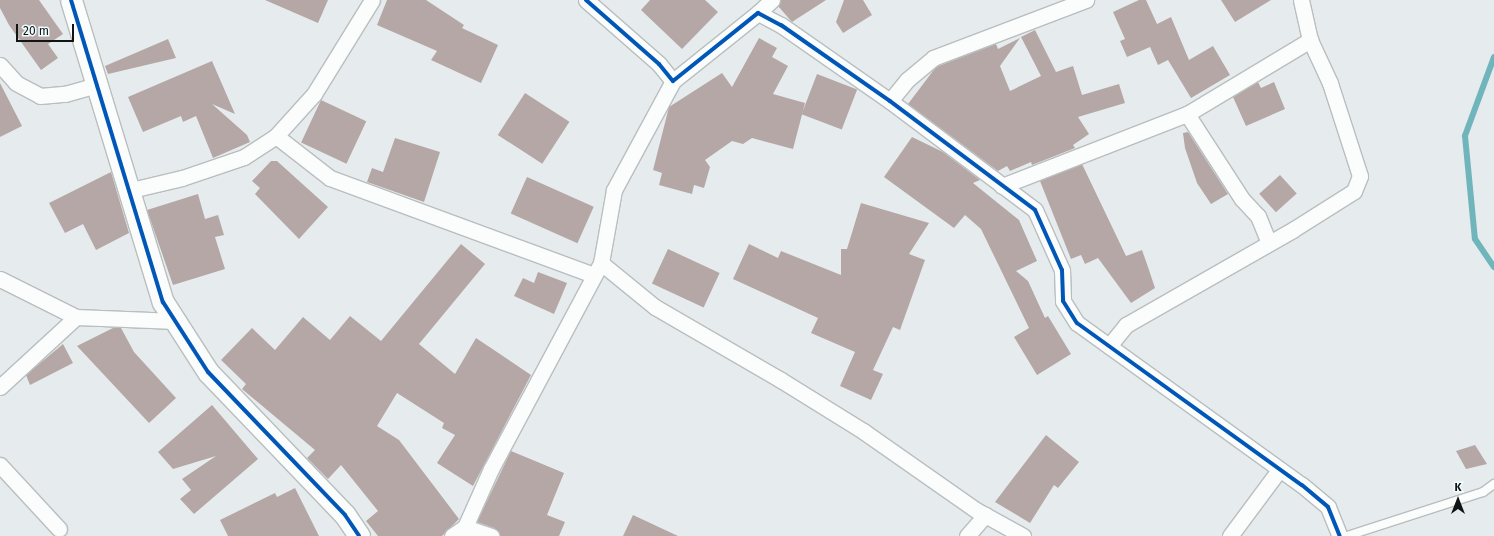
<!DOCTYPE html>
<html>
<head>
<meta charset="utf-8">
<style>
  body { margin:0 }
  #map { position:relative; width:1494px; height:536px; overflow:hidden; background:#e6eced; font-family:"Fira Sans",sans-serif }
  div>[style] { position:absolute }
  .stream>* { height:6px; margin:-3px; padding:0 3px; transform-origin:3px; border-radius:3px; background:#70b5bc }
  .building>* { inset:0; background:#b4a7a6; transform-origin:0 0 }
  .roads { filter:drop-shadow(1px 0 #b9bebf) drop-shadow(-1px 0 #b9bebf) drop-shadow(0 1px #b9bebf) drop-shadow(0 -1px #b9bebf) }
  .lane>* { height:8px; margin:-4px; padding:0 4px; transform-origin:4px; border-radius:4px; background:#fbfcfc }
  .street>* { height:15px; margin:-7.5px; padding:0 7.5px; transform-origin:7.5px; border-radius:7.5px; background:#fbfcfc }
  .secondary>* { height:21px; margin:-10.5px; padding:0 10.5px; transform-origin:10.5px; border-radius:10.5px; background:#fbfcfc }
  .cycleway>* { height:4px; margin:-2px; padding:0 2px; transform-origin:2px; border-radius:2px; background:#0057b8 }
  span { translate:-50% -50%; white-space:nowrap; text-align:center; line-height:1.15; -webkit-text-stroke:3.5px #f0fcfe; paint-order:stroke }
  .north { position:absolute; left:1438px; top:480px; width:40px; height:40px; -webkit-text-stroke:3px #f0fcfe; paint-order:stroke; rotate:0deg; font-size:11px; font-weight:700; line-height:16px; text-align:center; color:#101414 }
  .north::after { content:''; display:block; margin:auto; width:14px; height:18px; background:#101414; clip-path:polygon(50% 0,100% 100%,50% 72%,0 100%) }
  .scale { position:absolute; left:16px; top:24px; width:58px; height:18px; box-sizing:border-box; border:2px solid #101414; border-top:0; padding-left:5px; font-size:12px; line-height:14px; white-space:nowrap; color:#101414; -webkit-text-stroke:3px #f0fcfe; paint-order:stroke }
</style>
</head>
<body>
<div id="map">
  <div class="stream">
    <i style="left:1494px;top:57px;width:84px;rotate:110.2deg"></i>
    <i style="left:1465px;top:136px;width:103px;rotate:84.5deg"></i>
    <i style="left:1475px;top:239px;width:34px;rotate:56deg"></i>
  </div>
  <div class="building">
    <i style="clip-path:polygon(0 0,39px 0,63px 34px,48px 44px,58px 58px,41px 70px,9px 25px,0 8px)"></i>
    <i style="clip-path:polygon(265px 0,328px 0,318px 23px)"></i>
    <i style="clip-path:polygon(387px 0,426px 0,464px 25px,462px 28px,498px 45px,481px 83px,431px 60px,437px 51px,377px 25px)"></i>
    <i style="clip-path:polygon(650px 0,705px 0,718px 12px,682px 49px,641px 10px)"></i>
    <i style="clip-path:polygon(781px 0,826px 0,792px 22px,778px 6px)"></i>
    <i style="clip-path:polygon(844px 0,863px 0,872px 15px,843px 33px,836px 22px)"></i>
    <i style="clip-path:polygon(1139px 0,1146px 0,1157px 24px,1171px 17px,1189px 60px,1213px 46px,1230px 75px,1191px 98px,1168px 60px,1158px 65px,1150px 47px,1127px 57px,1120px 41px,1125px 39px,1113px 12px)"></i>
    <i style="clip-path:polygon(1221px 0,1271px 0,1235px 22px)"></i>
    <i style="clip-path:polygon(1035px 30px,1056px 72px,1073px 66px,1082px 95px,1119px 84px,1125px 103px,1078px 117px,1089px 134px,1073px 145px,1075px 148px,1032px 165px,1031px 162px,1010px 171px,1007px 166px,998px 171px,908px 104px,936px 67px,996px 44px,998px 49px,1020px 38px,1000px 66px,1010px 91px,1041px 76px,1021px 37px)"></i>
    <i style="clip-path:polygon(759px 38px,777px 48px,772px 57px,788px 66px,773px 94px,805px 103px,793px 149px,752px 138px,743px 144px,732px 141px,705px 160px,710px 167px,704px 188px,694px 185px,692px 194px,659px 185px,662px 173px,653px 170px,669px 107px,722px 73px,732px 87px)"></i>
    <i style="clip-path:polygon(168px 39px,176px 58px,108px 74px,105px 66px)"></i>
    <i style="clip-path:polygon(212px 61px,235px 114px,212px 104px,247px 135px,250px 142px,213px 158px,196px 116px,183px 122px,181px 116px,143px 132px,128px 97px)"></i>
    <i style="left:817px;top:74px;width:43px;height:43px;rotate:21deg"></i>
    <i style="clip-path:polygon(1258px 82px,1261px 88px,1274px 82px,1285px 109px,1246px 126px,1233px 97px)"></i>
    <i style="clip-path:polygon(0 83px,22px 126px,0 137px)"></i>
    <i style="left:525px;top:93px;width:53px;height:50px;rotate:33deg"></i>
    <i style="left:321px;top:100px;width:50px;height:47px;rotate:25deg"></i>
    <i style="clip-path:polygon(1188px 132px,1228px 194px,1211px 204px,1197px 183px,1185px 148px,1183px 133px)"></i>
    <i style="clip-path:polygon(912px 137px,943px 152px,980px 180px,973px 183px,1019px 220px,1037px 261px,1016px 271px,1028px 281px,1045px 318px,1048px 316px,1071px 354px,1037px 375px,1014px 337px,1029px 328px,981px 229px,965px 215px,954px 228px,884px 177px)"></i>
    <i style="clip-path:polygon(395px 138px,440px 152px,424px 202px,367px 182px,372px 168px,383px 172px)"></i>
    <i style="clip-path:polygon(271px 161px,277px 161px,328px 207px,299px 239px,255px 194px,260px 188px,252px 181px)"></i>
    <i style="clip-path:polygon(1082px 164px,1126px 256px,1142px 250px,1148px 267px,1155px 288px,1131px 303px,1098px 258px,1085px 264px,1081px 255px,1071px 259px,1040px 181px)"></i>
    <i style="clip-path:polygon(111px 172px,129px 233px,96px 250px,83px 224px,65px 233px,49px 203px)"></i>
    <i style="left:1280px;top:175px;width:25px;height:28px;rotate:48deg"></i>
    <i style="left:527px;top:177px;width:73px;height:40px;rotate:24deg"></i>
    <i style="clip-path:polygon(198px 194px,205px 219px,218px 215px,224px 235px,215px 237px,225px 269px,173px 285px,147px 210px)"></i>
    <i style="clip-path:polygon(861px 203px,929px 223px,909px 254px,925px 260px,900px 330px,893px 327px,873px 370px,883px 374px,871px 400px,840px 386px,855px 352px,811px 333px,818px 318px,733px 279px,749px 244px,778px 258px,781px 251px,841px 275px,841px 249px,847px 249px)"></i>
    <i style="clip-path:polygon(461px 244px,485px 264px,419px 344px,455px 374px,476px 338px,531px 375px,473px 486px,437px 463px,455px 435px,442px 428px,444px 423px,397px 393px,377px 426px,399px 440px,459px 519px,442px 536px,378px 536px,366px 521px,378px 511px,341px 465px,328px 479px,307px 458px,315px 450px,242px 389px,246px 384px,221px 360px,252px 328px,275px 350px,303px 317px,330px 340px,350px 316px,381px 341px)"></i>
    <i style="left:668px;top:249px;width:57px;height:38px;rotate:25deg"></i>
    <i style="clip-path:polygon(538px 272px,567px 283px,554px 314px,514px 296px,523px 278px,534px 283px)"></i>
    <i style="clip-path:polygon(113px 328px,121px 328px,134px 352px,176px 398px,149px 423px,77px 346px)"></i>
    <i style="clip-path:polygon(63px 344px,73px 363px,30px 385px,26px 375px)"></i>
    <i style="clip-path:polygon(212px 405px,258px 459px,194px 514px,180px 499px,191px 490px,182px 479px,216px 456px,173px 469px,158px 452px)"></i>
    <i style="clip-path:polygon(1046px 435px,1079px 462px,1058px 488px,1054px 485px,1030px 523px,995px 502px)"></i>
    <i style="clip-path:polygon(1475px 445px,1487px 464px,1466px 469px,1456px 451px)"></i>
    <i style="clip-path:polygon(511px 451px,564px 473px,547px 515px,565px 522px,559px 536px,500px 536px,494px 528px,477px 522px)"></i>
    <i style="clip-path:polygon(295px 488px,319px 536px,228px 536px,220px 520px,275px 493px,277px 497px)"></i>
    <i style="clip-path:polygon(633px 515px,678px 536px,623px 536px)"></i>
  </div>
  <div class="roads">
    <div class="lane">
      <i style="left:1347px;top:536px;width:143px;rotate:-17.9deg"></i>
      <i style="left:1483px;top:492px;width:14px;rotate:-36deg"></i>
    </div>
    <div class="street">
      <i style="left:586px;top:0;width:97px;rotate:41.2deg"></i>
      <i style="left:659px;top:64px;width:22px;rotate:51deg"></i>
      <i style="left:673px;top:81px;width:109px;rotate:-38.7deg"></i>
      <i style="left:758px;top:13px;width:26px;rotate:28deg"></i>
      <i style="left:781px;top:25px;width:133px;rotate:34.9deg"></i>
      <i style="left:890px;top:101px;width:181px;rotate:36.9deg"></i>
      <i style="left:1035px;top:210px;width:66px;rotate:65.8deg"></i>
      <i style="left:1062px;top:270px;width:31px;rotate:88deg"></i>
      <i style="left:1063px;top:301px;width:26px;rotate:58deg"></i>
      <i style="left:1077px;top:323px;width:277px;rotate:35.8deg"></i>
      <i style="left:1302px;top:485px;width:34px;rotate:40deg"></i>
      <i style="left:1328px;top:507px;width:31px;rotate:68deg"></i>
      <i style="left:758px;top:13px;width:19px;rotate:-43deg"></i>
      <i style="left:0;top:65px;width:24px;rotate:48deg"></i>
      <i style="left:16px;top:83px;width:27px;rotate:28deg"></i>
      <i style="left:40px;top:96px;width:25px;rotate:-5deg"></i>
      <i style="left:65px;top:94px;width:32px;rotate:-16deg"></i>
      <i style="left:890px;top:101px;width:27px;rotate:-51deg"></i>
      <i style="left:907px;top:80px;width:34px;rotate:-40deg"></i>
      <i style="left:933px;top:58px;width:164px;rotate:-20.8deg"></i>
      <i style="left:1187px;top:114px;width:101px;rotate:57.1deg"></i>
      <i style="left:1242px;top:199px;width:23px;rotate:47deg"></i>
      <i style="left:1258px;top:216px;width:27px;rotate:68deg"></i>
      <i style="left:276px;top:136px;width:68px;rotate:37.9deg"></i>
      <i style="left:330px;top:178px;width:281px;rotate:20.2deg"></i>
      <i style="left:1002px;top:186px;width:199px;rotate:-21.3deg"></i>
      <i style="left:1187px;top:114px;width:144px;rotate:-31deg"></i>
      <i style="left:127px;top:191px;width:57px;rotate:-13.3deg"></i>
      <i style="left:182px;top:178px;width:65px;rotate:-18.7deg"></i>
      <i style="left:244px;top:157px;width:38px;rotate:-33deg"></i>
      <i style="left:276px;top:136px;width:57px;rotate:-47.9deg"></i>
      <i style="left:314px;top:94px;width:110px;rotate:-58.3deg"></i>
      <i style="left:601px;top:263px;width:70px;rotate:39.2deg"></i>
      <i style="left:655px;top:307px;width:146px;rotate:30.1deg"></i>
      <i style="left:781px;top:380px;width:97px;rotate:31.9deg"></i>
      <i style="left:863px;top:431px;width:138px;rotate:35deg"></i>
      <i style="left:976px;top:510px;width:54px;rotate:29deg"></i>
      <i style="left:0;top:279px;width:85px;rotate:26.6deg"></i>
      <i style="left:76px;top:317px;width:100px;rotate:2.3deg"></i>
      <i style="left:1109px;top:346px;width:27px;rotate:-51deg"></i>
      <i style="left:1126px;top:325px;width:193px;rotate:-29.7deg"></i>
      <i style="left:1294px;top:229px;width:71px;rotate:-32.3deg"></i>
      <i style="left:1354px;top:191px;width:16px;rotate:-68deg"></i>
      <i style="left:1360px;top:176px;width:98px;rotate:-107.9deg"></i>
      <i style="left:1330px;top:83px;width:47px;rotate:-114.9deg"></i>
      <i style="left:1310px;top:40px;width:41px;rotate:-102.7deg"></i>
      <i style="left:0;top:387px;width:103px;rotate:-42.6deg"></i>
      <i style="left:0;top:465px;width:87px;rotate:47.3deg"></i>
      <i style="left:465px;top:527px;width:28px;rotate:19deg"></i>
      <i style="left:452px;top:536px;width:16px;rotate:-35deg"></i>
      <i style="left:465px;top:527px;width:64px;rotate:-65.9deg"></i>
      <i style="left:491px;top:469px;width:234px;rotate:-61.9deg"></i>
      <i style="left:601px;top:263px;width:74px;rotate:-79.9deg"></i>
      <i style="left:614px;top:190px;width:124px;rotate:-61.6deg"></i>
      <i style="left:967px;top:536px;width:28px;rotate:-49deg"></i>
      <i style="left:1230px;top:536px;width:82px;rotate:-53.4deg"></i>
    </div>
    <div class="secondary">
      <i style="left:71px;top:0;width:316px;rotate:73.1deg"></i>
      <i style="left:163px;top:302px;width:83px;rotate:57.3deg"></i>
      <i style="left:208px;top:372px;width:198px;rotate:46.2deg"></i>
      <i style="left:345px;top:515px;width:25px;rotate:56deg"></i>
    </div>
  </div>
  <div class="cycleway">
    <i style="left:71px;top:0;width:316px;rotate:73.1deg"></i>
    <i style="left:163px;top:302px;width:83px;rotate:57.3deg"></i>
    <i style="left:208px;top:372px;width:198px;rotate:46.2deg"></i>
    <i style="left:345px;top:515px;width:25px;rotate:56deg"></i>
    <i style="left:586px;top:0;width:97px;rotate:41.2deg"></i>
    <i style="left:659px;top:64px;width:22px;rotate:51deg"></i>
    <i style="left:673px;top:81px;width:109px;rotate:-38.7deg"></i>
    <i style="left:758px;top:13px;width:26px;rotate:28deg"></i>
    <i style="left:781px;top:25px;width:133px;rotate:34.9deg"></i>
    <i style="left:890px;top:101px;width:181px;rotate:36.9deg"></i>
    <i style="left:1035px;top:210px;width:66px;rotate:65.8deg"></i>
    <i style="left:1062px;top:270px;width:31px;rotate:88deg"></i>
    <i style="left:1063px;top:301px;width:26px;rotate:58deg"></i>
    <i style="left:1077px;top:323px;width:277px;rotate:35.8deg"></i>
    <i style="left:1302px;top:485px;width:34px;rotate:40deg"></i>
    <i style="left:1328px;top:507px;width:31px;rotate:68deg"></i>
  </div>
  <div class="north">K</div>
  <div class="scale">20 m</div>
</div>
</body>
</html>
